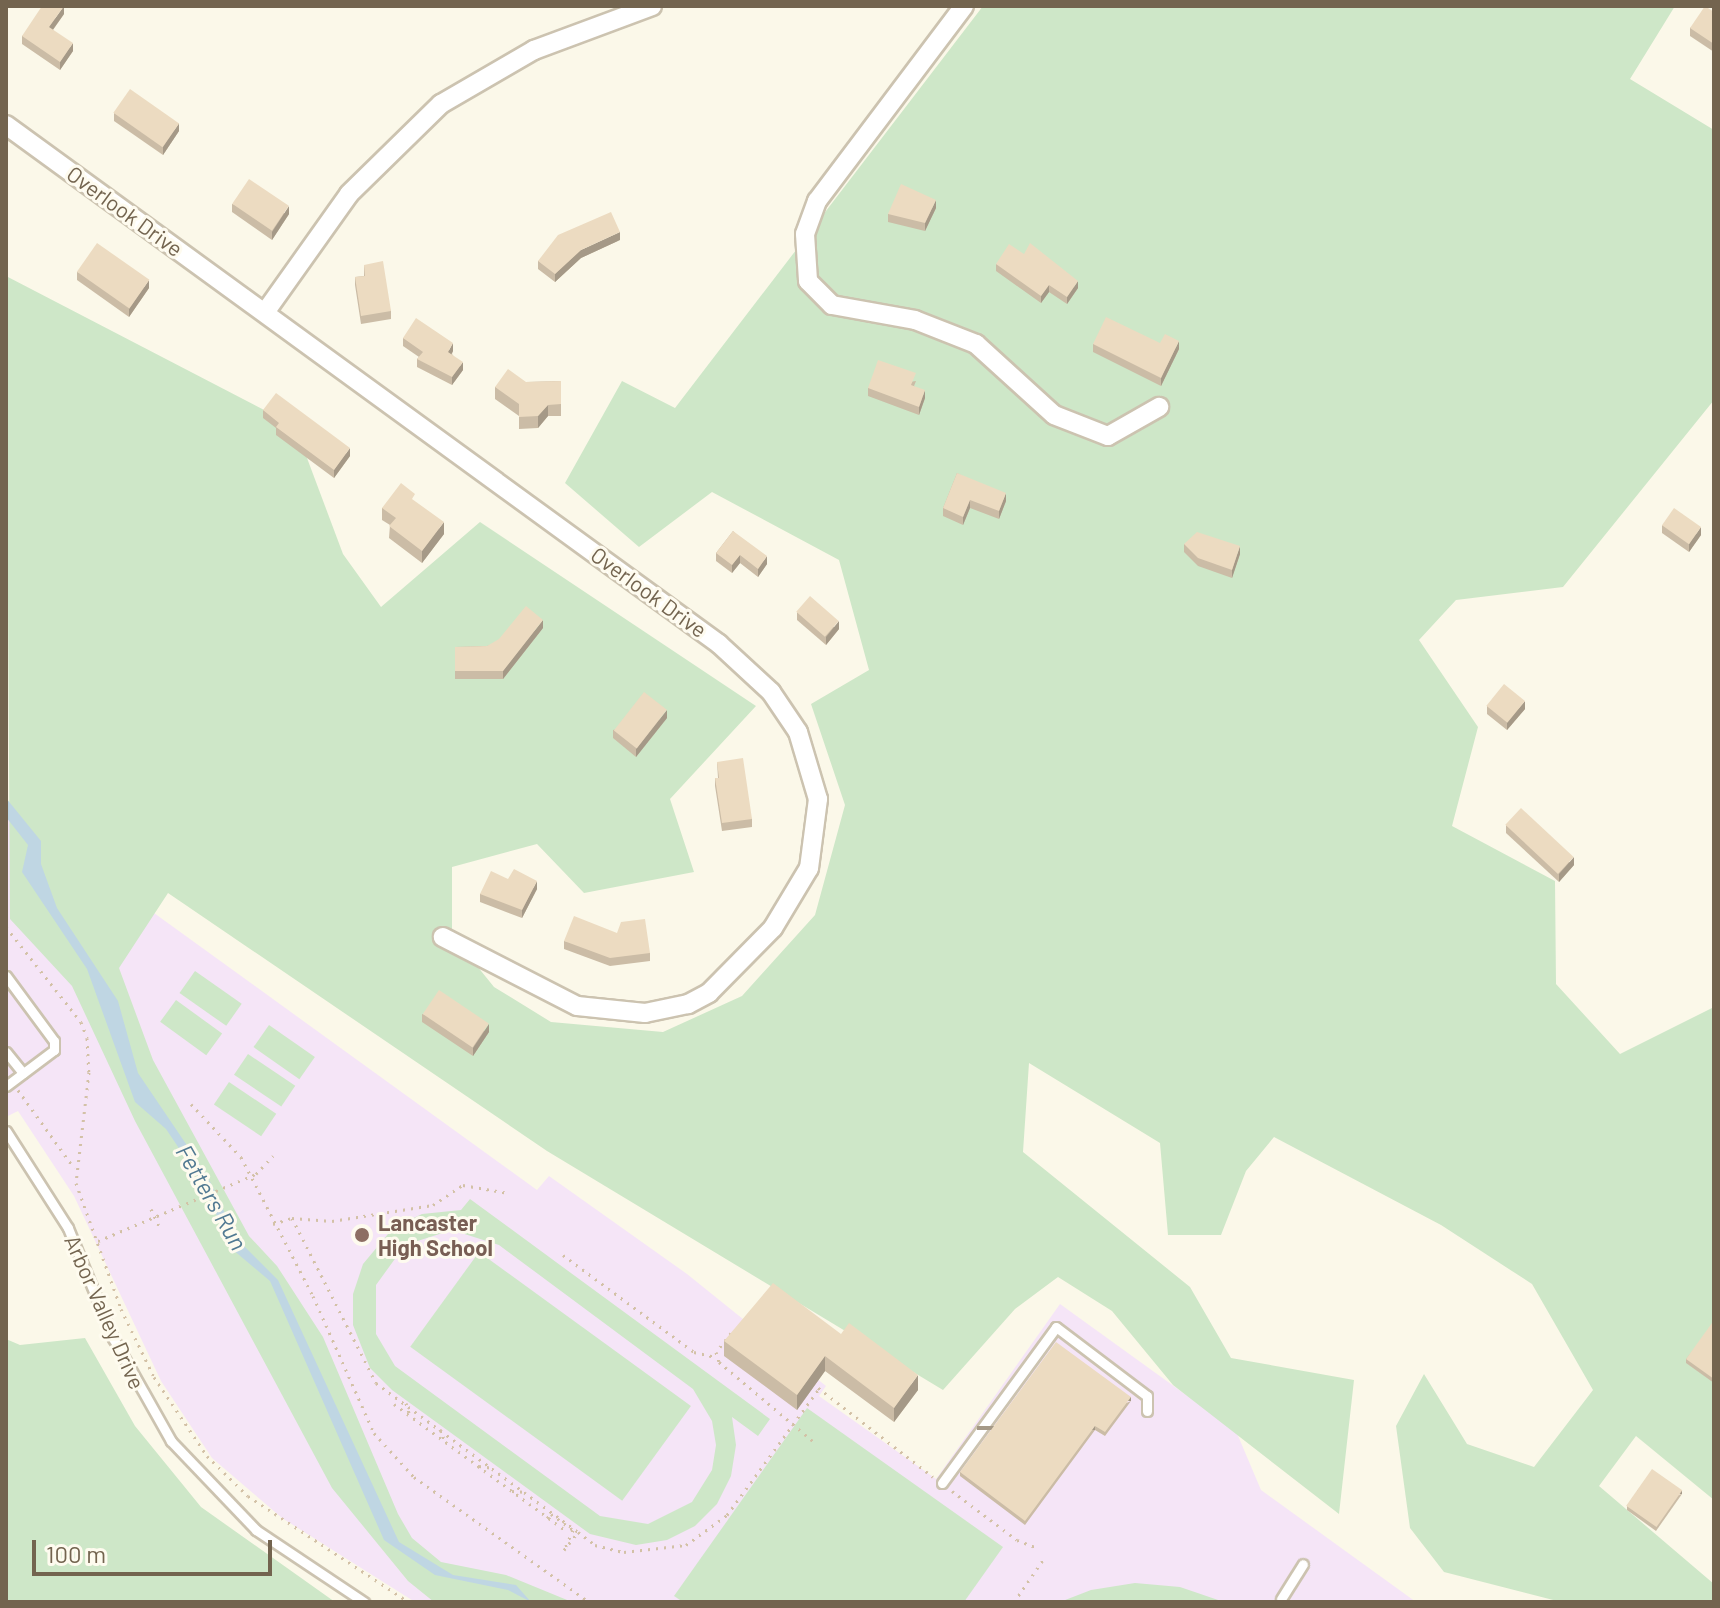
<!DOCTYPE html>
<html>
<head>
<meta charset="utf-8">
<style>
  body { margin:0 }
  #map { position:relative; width:1720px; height:1608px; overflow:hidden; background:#fbf8e9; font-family:Barlow,sans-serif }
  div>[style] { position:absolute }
  .education>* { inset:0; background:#f5e5f7 }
  .green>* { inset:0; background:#cee7c8; transform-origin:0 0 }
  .water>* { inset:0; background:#bfd6e3 }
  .path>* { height:3px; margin-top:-1.5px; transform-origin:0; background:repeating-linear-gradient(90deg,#d3c1a6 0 2px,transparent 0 8px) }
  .roads { filter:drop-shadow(2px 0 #ccc3b0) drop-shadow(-2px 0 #ccc3b0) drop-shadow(0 2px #ccc3b0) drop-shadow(0 -2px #ccc3b0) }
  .service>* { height:9px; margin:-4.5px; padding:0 4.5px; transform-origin:4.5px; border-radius:4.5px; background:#fff }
  .minor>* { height:18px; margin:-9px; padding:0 9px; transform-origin:9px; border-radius:9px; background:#fff }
  .wall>* { inset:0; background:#cbbca6 }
  .shaded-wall>* { inset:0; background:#a59987; transform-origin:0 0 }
  .building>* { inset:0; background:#ecdbc1; transform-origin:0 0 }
  .dots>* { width:22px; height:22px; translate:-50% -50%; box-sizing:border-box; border:4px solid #fefbef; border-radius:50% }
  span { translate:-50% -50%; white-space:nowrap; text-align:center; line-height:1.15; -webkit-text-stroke:6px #fefbef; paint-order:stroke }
  .street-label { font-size:22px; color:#73644f }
  .education-label { font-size:22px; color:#785e54; font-weight:700 }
  .left { translate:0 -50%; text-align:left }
  .water-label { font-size:24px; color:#517992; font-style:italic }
  .frame { position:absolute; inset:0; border:8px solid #73644f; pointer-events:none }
  .scale { position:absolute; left:32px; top:1540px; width:240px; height:36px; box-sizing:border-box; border:4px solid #73644f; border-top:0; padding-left:10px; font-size:24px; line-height:28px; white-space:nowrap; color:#73644f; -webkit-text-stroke:6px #fefbef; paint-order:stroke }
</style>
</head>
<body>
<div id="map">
  <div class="education">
    <i style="clip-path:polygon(6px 806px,537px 1190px,549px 1176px,687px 1274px,826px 1386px,819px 1396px,936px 1479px,1060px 1304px,1236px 1431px,1261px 1490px,1416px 1602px,415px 1602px,282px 1518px,212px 1458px,161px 1381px,74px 1196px,18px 1111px,6px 1117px)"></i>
  </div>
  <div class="green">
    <i style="clip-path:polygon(983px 6px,1675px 6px,1630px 79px,1714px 130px,1714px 400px,1563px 587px,1456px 600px,1419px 640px,1478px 727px,1452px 826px,1555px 881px,1556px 984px,1620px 1054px,1714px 1007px,1714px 1500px,1636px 1436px,1599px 1486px,1714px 1584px,1714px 1602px,1561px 1602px,1444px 1572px,1410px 1528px,1396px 1426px,1424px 1374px,1467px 1444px,1534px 1467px,1593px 1390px,1532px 1284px,1441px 1225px,1274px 1137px,1246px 1171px,1221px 1235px,1168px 1235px,1160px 1143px,1029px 1063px,1023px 1152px,1190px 1287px,1231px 1358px,1354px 1380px,1339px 1514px,1173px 1385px,1112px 1311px,1058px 1277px,1015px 1309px,943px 1390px,547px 1151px,168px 893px,119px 968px,153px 1060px,249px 1236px,277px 1266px,323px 1337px,398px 1514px,412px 1538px,441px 1562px,506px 1575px,572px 1602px,434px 1602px,408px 1581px,332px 1488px,135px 1121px,72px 986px,10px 919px,6px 276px,295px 426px,343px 554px,381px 607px,480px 522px,756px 706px,670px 799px,694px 872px,584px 893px,537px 844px,452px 867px,452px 935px,494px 987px,551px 1022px,663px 1032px,742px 996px,815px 915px,845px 805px,811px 704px,869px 670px,839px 560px,712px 492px,639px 547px,565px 483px,622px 381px,675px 408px)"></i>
    <i style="left:195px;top:971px;width:57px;height:27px;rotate:35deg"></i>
    <i style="left:176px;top:1000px;width:57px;height:27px;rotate:36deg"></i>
    <i style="left:269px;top:1025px;width:56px;height:27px;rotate:35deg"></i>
    <i style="left:248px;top:1054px;width:57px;height:25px;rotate:34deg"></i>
    <i style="left:229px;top:1082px;width:57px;height:27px;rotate:34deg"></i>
    <i style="clip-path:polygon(evenodd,470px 1199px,770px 1419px,758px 1436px,732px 1417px,736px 1445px,731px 1476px,717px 1504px,695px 1526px,667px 1540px,636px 1545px,590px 1534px,392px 1390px,370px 1368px,353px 1325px,353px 1294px,363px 1264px,393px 1228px,422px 1214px,461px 1210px,470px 1199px,452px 1230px,499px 1245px,693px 1389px,712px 1421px,716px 1445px,712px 1470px,692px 1502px,648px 1524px,600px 1516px,395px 1366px,376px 1334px,376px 1285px,405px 1245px,452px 1230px)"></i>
    <i style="left:479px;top:1252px;width:262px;height:117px;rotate:36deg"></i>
    <i style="clip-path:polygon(85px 1338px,135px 1426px,201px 1507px,335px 1602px,6px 1601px,6px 1339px,20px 1345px)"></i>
    <i style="clip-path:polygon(807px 1408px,1003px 1547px,964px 1602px,683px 1602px,674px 1596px)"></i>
    <i style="clip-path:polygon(1135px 1583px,1180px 1587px,1224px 1602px,1060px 1602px,1091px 1590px)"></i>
  </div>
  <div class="water">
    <i style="clip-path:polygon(6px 798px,41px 841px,41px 864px,57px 908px,118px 1001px,138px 1073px,207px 1175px,237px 1239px,278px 1280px,399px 1542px,453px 1575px,516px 1585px,531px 1602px,508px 1590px,435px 1575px,384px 1540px,270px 1281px,232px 1249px,201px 1181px,166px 1129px,135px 1102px,87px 969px,22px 872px,28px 845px,6px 817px)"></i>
  </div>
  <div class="path">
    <i style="left:6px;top:927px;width:121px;rotate:51.7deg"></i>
    <i style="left:81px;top:1022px;width:17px;rotate:69deg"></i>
    <i style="left:87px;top:1038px;width:34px;rotate:87deg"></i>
    <i style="left:89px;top:1072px;width:112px;rotate:96.7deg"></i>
    <i style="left:76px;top:1183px;width:134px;rotate:70.3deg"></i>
    <i style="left:121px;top:1309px;width:76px;rotate:64.1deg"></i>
    <i style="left:154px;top:1377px;width:95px;rotate:56.1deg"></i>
    <i style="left:207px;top:1456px;width:57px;rotate:44.3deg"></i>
    <i style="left:248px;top:1496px;width:193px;rotate:33.4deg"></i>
    <i style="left:18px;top:1090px;width:96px;rotate:54.3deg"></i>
    <i style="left:191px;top:1104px;width:73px;rotate:46.7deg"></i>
    <i style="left:241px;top:1157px;width:157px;rotate:62.6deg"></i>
    <i style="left:313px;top:1296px;width:150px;rotate:66deg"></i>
    <i style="left:374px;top:1433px;width:59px;rotate:47.7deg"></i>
    <i style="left:414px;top:1477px;width:215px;rotate:35.5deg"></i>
    <i style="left:151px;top:1209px;width:19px;rotate:65deg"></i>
    <i style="left:292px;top:1218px;width:185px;rotate:63deg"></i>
    <i style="left:376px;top:1383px;width:251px;rotate:36.4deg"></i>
    <i style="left:273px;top:1224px;width:20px;rotate:-18deg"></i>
    <i style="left:292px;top:1218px;width:40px;rotate:4.3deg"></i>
    <i style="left:332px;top:1221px;width:102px;rotate:-9deg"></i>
    <i style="left:433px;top:1205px;width:36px;rotate:-34deg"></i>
    <i style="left:463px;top:1185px;width:46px;rotate:10.1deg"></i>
    <i style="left:98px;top:1241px;width:172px;rotate:-23deg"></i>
    <i style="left:256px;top:1174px;width:25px;rotate:-47deg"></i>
    <i style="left:563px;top:1255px;width:163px;rotate:36.5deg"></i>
    <i style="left:694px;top:1352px;width:22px;rotate:13deg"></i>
    <i style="left:731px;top:1333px;width:24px;rotate:128deg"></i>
    <i style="left:716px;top:1352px;width:10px;rotate:73deg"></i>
    <i style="left:719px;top:1362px;width:124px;rotate:40.1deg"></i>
    <i style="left:812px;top:1383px;width:153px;rotate:37.8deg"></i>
    <i style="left:406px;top:1403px;width:14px;rotate:73deg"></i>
    <i style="left:394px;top:1404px;width:212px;rotate:36.4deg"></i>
    <i style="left:440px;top:1429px;width:14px;rotate:69deg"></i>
    <i style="left:479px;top:1466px;width:15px;rotate:8deg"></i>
    <i style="left:512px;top:1491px;width:15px;rotate:4deg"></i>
    <i style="left:952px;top:1491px;width:81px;rotate:37deg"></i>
    <i style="left:1017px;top:1540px;width:22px;rotate:21deg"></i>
    <i style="left:547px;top:1518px;width:6px;rotate:-45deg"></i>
    <i style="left:551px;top:1514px;width:27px;rotate:36deg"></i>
    <i style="left:573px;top:1530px;width:22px;rotate:114deg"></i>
    <i style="left:564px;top:1550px;width:23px;rotate:-52deg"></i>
    <i style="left:578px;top:1532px;width:21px;rotate:37deg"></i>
    <i style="left:595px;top:1545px;width:30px;rotate:14deg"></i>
    <i style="left:624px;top:1552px;width:62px;rotate:-6.4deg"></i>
    <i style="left:686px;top:1545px;width:51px;rotate:-36.2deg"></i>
    <i style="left:727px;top:1515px;width:156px;rotate:-53.9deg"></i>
    <i style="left:1014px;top:1602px;width:55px;rotate:-55.4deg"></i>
  </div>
  <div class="roads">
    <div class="service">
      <i style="left:6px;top:976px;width:81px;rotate:53.6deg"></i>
      <i style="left:54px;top:1041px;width:9px;rotate:90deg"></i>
      <i style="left:54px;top:1050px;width:60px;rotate:143.1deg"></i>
      <i style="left:6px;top:1052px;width:27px;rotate:51deg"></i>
      <i style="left:6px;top:1131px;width:115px;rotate:57.4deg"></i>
      <i style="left:68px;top:1228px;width:119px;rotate:67.8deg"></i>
      <i style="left:113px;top:1338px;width:118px;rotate:60.6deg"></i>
      <i style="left:171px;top:1441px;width:123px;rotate:46.3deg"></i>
      <i style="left:256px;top:1530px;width:130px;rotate:33.7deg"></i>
      <i style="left:942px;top:1483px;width:193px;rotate:-53.8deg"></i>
      <i style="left:1056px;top:1327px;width:114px;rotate:37.2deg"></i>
      <i style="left:1147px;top:1396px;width:15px;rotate:90deg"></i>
      <i style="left:1281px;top:1599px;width:41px;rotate:-57.8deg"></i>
    </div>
    <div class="minor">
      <i style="left:964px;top:6px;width:244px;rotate:127deg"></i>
      <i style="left:817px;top:201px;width:35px;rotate:110deg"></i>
      <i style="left:805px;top:234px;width:47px;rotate:86.3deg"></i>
      <i style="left:808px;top:281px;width:34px;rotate:45deg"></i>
      <i style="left:832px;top:305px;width:84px;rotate:10.2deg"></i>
      <i style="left:915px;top:320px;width:66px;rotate:21.5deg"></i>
      <i style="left:976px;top:344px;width:105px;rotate:42.3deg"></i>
      <i style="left:1054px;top:415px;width:58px;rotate:21.3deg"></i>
      <i style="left:1108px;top:436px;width:59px;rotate:-29.6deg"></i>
      <i style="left:6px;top:125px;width:882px;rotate:36.05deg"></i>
      <i style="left:719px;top:644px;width:71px;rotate:42.7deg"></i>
      <i style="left:771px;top:692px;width:48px;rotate:56deg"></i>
      <i style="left:798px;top:732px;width:70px;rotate:73.4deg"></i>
      <i style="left:818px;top:799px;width:70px;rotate:97.4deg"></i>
      <i style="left:809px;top:868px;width:70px;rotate:121deg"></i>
      <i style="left:773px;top:928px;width:91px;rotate:134.6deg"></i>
      <i style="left:709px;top:993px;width:24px;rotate:152deg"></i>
      <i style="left:688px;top:1004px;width:44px;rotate:168.2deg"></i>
      <i style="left:645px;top:1013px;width:68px;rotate:-174.1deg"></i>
      <i style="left:577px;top:1006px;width:151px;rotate:-152.8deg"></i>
      <i style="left:266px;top:311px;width:143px;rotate:-54.6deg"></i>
      <i style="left:349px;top:194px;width:129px;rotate:-44.4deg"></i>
      <i style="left:441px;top:104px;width:108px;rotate:-30.1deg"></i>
      <i style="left:534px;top:50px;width:126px;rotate:-20.4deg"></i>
    </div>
  </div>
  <div class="wall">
    <i style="clip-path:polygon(1714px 12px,1714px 52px,1690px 36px,1690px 28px)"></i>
    <i style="clip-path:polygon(64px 14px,53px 30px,73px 51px,60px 70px,22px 44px,22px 36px)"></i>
    <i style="clip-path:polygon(114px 113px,179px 131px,163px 155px,114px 121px)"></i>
    <i style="clip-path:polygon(232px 204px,289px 214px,272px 240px,232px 212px)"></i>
    <i style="clip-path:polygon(936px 208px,925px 231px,888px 222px,888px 214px)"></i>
    <i style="clip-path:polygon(620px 240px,581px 258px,555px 282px,538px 269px,538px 261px)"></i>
    <i style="clip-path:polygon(996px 264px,1078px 288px,1067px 304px,1049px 292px,1041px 303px,996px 271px)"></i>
    <i style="clip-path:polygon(364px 265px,391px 311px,391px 319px,361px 324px,355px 285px,355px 277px,364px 276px)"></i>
    <i style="clip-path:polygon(77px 272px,149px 288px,129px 317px,77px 280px)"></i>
    <i style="clip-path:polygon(403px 338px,453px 351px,452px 354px,463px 370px,452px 385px,417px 367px,417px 359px,419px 357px,403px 346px)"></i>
    <i style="clip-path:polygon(1160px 343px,1179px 349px,1161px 386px,1093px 352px,1093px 344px)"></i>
    <i style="clip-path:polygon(561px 381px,561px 416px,548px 416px,538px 428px,519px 429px,519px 416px,495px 399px,495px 387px,526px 382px)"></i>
    <i style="clip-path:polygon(916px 381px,914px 386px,925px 398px,919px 415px,868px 396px,868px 388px)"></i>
    <i style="clip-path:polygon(263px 410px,350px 456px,334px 478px,276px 435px,276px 428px,263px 418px)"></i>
    <i style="clip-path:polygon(957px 473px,1006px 501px,999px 519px,970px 508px,963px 525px,943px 516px,943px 508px)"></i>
    <i style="clip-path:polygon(415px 502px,444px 534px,422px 563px,389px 538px,390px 525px,382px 520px,382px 508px)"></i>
    <i style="clip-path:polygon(1662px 525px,1701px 535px,1689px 552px,1662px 533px)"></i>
    <i style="clip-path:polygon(733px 531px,767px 564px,758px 577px,740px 563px,732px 573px,716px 561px,716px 553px)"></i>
    <i style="clip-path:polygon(1184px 544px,1240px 554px,1232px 578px,1198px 566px,1184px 552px)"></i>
    <i style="clip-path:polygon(797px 612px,839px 629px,826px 645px,797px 620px)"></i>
    <i style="clip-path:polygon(543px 628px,503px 679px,455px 679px,455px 647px,487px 646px)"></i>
    <i style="clip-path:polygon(1487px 706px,1525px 709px,1507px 730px,1487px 714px)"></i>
    <i style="clip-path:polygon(667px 718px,636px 757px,613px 738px,613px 730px)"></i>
    <i style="clip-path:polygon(717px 762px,752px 819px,752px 827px,722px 831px,715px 786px,715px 778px,718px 778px)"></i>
    <i style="clip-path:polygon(1506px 825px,1574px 865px,1559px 882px,1506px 833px)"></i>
    <i style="clip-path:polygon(508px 879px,537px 889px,522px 918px,480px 902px,480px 894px)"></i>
    <i style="clip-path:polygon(564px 941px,650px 953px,650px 961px,610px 966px,564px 949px)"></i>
    <i style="clip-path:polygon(422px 1014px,489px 1032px,473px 1056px,422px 1022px)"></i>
    <i style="clip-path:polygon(1714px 1324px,1714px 1383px,1686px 1363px,1686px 1359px)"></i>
    <i style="clip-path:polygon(841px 1334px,918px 1390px,894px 1422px,825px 1371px,797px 1410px,724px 1356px,724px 1341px)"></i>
    <i style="clip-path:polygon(1131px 1401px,1105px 1436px,1095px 1430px,1025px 1525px,960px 1476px,960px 1472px)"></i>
    <i style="clip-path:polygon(1682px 1494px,1656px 1531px,1627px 1510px,1627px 1506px)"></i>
  </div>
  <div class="shaded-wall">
    <i style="clip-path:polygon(64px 6px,64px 14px,49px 35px,49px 27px)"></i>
    <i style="clip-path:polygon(73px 43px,73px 51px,60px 70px,60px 62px)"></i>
    <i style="clip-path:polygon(179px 123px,179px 131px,163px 155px,163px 147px)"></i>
    <i style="clip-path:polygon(936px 200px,936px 208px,925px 231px,925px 223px)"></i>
    <i style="clip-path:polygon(289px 206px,289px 214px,272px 240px,272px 232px)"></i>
    <i style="clip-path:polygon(620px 232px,620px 240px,581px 258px,555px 282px,555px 274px,581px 250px)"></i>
    <i style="clip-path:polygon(149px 280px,149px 288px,129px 317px,129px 309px)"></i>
    <i style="clip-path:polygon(1078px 281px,1078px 288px,1067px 304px,1067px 297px)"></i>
    <i style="clip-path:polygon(1049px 285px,1049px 292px,1041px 303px,1041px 296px)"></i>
    <i style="clip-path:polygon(1179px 341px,1179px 349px,1161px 386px,1161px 378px)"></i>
    <i style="clip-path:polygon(453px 343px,453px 351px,448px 360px,448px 352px)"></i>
    <i style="clip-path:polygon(463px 362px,463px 370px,452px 385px,452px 377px)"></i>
    <i style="clip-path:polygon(925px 390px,925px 398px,919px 415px,919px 407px)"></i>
    <i style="clip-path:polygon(548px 405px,548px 416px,538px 428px,538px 416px)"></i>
    <i style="clip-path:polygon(350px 448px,350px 456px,334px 478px,334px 470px)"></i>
    <i style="clip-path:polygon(1006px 493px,1006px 501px,999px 519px,999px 511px)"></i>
    <i style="clip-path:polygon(970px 500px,970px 508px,963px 525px,963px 517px)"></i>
    <i style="clip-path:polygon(444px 522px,444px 534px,422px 563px,422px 551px)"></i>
    <i style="clip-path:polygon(1701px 527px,1701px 535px,1689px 552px,1689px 544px)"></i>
    <i style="clip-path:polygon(1240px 546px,1240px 554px,1232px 578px,1232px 570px)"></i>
    <i style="clip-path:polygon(740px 555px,740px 563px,732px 573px,732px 565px)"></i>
    <i style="clip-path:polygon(767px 556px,767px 564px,758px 577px,758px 569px)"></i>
    <i style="clip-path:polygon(543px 620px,543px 628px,503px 679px,503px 671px)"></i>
    <i style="clip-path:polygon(839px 621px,839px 629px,826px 645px,826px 637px)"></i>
    <i style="clip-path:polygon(1525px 701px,1525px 709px,1507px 730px,1507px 722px)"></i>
    <i style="clip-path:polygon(667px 710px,667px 718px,636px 757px,636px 749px)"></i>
    <i style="clip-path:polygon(1574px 857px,1574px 865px,1559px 882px,1559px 874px)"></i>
    <i style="clip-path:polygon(537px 881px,537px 889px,522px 918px,522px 910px)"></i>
    <i style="clip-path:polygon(489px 1024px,489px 1032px,473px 1056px,473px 1048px)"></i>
    <i style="clip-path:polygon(825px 1356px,825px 1371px,797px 1410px,797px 1395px)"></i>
    <i style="clip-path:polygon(918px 1375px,918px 1390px,894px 1422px,894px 1408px)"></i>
    <i style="left:1131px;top:1397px;width:4px;height:44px;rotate:90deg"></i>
    <i style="left:1095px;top:1426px;width:4px;height:118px;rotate:90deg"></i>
    <i style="left:1682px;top:1490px;width:4px;height:45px;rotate:90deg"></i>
  </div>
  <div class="building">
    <i style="clip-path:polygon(42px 6px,64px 6px,49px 27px,73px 43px,60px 62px,22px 36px)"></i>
    <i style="clip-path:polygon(1705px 6px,1714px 12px,1714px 44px,1690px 28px)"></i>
    <i style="left:130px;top:89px;width:60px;height:29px;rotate:35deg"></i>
    <i style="left:249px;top:179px;width:48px;height:30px;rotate:34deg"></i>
    <i style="clip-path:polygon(901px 184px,936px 200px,925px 223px,888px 214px)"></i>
    <i style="clip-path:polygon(611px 212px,620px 232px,581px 250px,555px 274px,538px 261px,558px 235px)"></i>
    <i style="left:97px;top:243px;width:64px;height:35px;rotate:35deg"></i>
    <i style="clip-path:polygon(1030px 243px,1078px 281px,1067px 297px,1049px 285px,1041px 296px,996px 264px,1009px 244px,1024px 254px)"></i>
    <i style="clip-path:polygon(383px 261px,391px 311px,361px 316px,355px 277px,365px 276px,364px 265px)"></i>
    <i style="clip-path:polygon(1106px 317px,1160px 343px,1165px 334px,1179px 341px,1161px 378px,1093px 344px)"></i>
    <i style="clip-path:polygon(416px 318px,453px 343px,448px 352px,463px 362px,452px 377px,417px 359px,423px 352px,403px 338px)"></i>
    <i style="clip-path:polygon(878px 360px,916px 373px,911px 385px,925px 390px,919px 407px,868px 388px)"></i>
    <i style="clip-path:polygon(508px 369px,526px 382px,561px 381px,561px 404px,548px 405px,538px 416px,519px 417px,519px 404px,495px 387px)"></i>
    <i style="clip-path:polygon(276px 393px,350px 448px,334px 470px,276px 427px,279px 423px,263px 410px)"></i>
    <i style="clip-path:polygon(957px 473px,1006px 493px,999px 511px,970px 500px,963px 517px,943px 508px)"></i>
    <i style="clip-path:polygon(401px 483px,415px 494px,412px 499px,444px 522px,422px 551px,389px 526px,396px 518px,382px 508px)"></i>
    <i style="left:1674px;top:508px;width:33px;height:21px;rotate:35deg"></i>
    <i style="clip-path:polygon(733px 531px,767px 556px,758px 569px,740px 555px,732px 565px,716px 553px)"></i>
    <i style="clip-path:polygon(1197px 532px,1240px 546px,1232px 570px,1198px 558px,1184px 544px)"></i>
    <i style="left:810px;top:596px;width:38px;height:21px;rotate:41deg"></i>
    <i style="clip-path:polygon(526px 606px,543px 620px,503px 671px,455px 671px,455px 647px,487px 646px,499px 639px)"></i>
    <i style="left:1504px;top:684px;width:27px;height:28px;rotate:39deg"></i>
    <i style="left:644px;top:692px;width:29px;height:49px;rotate:38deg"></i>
    <i style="clip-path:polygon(743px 758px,752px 819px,722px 823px,715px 778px,719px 778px,717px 762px)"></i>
    <i style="left:1521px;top:808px;width:72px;height:23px;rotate:43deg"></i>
    <i style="clip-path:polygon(514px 869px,537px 881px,522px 910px,480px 894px,491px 871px,508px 879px)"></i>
    <i style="clip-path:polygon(574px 916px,617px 933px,621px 922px,645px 919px,650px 953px,610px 958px,564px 941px)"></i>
    <i style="left:439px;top:990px;width:60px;height:29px;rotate:34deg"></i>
    <i style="clip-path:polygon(773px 1283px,841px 1334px,849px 1323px,918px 1375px,894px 1408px,825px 1356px,797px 1395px,724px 1341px)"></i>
    <i style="clip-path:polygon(1712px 1323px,1714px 1324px,1714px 1379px,1686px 1359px)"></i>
    <i style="clip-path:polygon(1056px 1342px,1131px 1397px,1105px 1432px,1095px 1426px,1025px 1521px,960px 1472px)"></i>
    <i style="left:1652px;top:1469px;width:37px;height:45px;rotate:35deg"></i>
  </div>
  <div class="dots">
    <i style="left:362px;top:1235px;background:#8d6e63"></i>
  </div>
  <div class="street-label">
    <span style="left:125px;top:211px;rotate:36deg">Overlook Drive</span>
    <span style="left:649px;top:592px;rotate:36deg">Overlook Drive</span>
    <span style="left:105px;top:1312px;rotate:66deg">Arbor Valley Drive</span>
  </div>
  <div class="education-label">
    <span class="left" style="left:378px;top:1235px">Lancaster<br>High School</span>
  </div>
  <div class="water-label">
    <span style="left:212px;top:1197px;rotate:60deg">Fetters Run</span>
  </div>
  <div class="frame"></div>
  <div class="scale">100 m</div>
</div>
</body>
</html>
